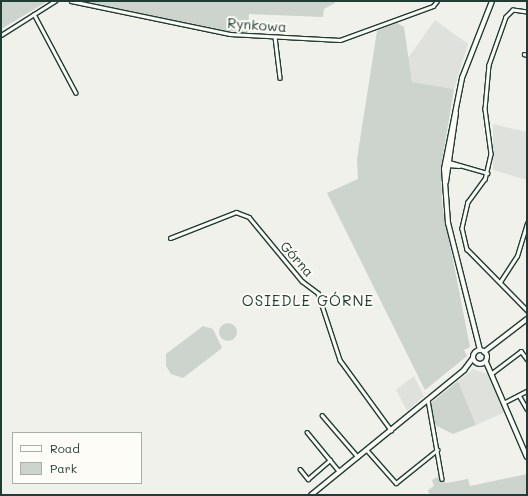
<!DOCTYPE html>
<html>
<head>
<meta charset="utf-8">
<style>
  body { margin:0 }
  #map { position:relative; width:528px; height:496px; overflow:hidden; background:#f0f1eb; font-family:Mali,sans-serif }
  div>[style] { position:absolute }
  .built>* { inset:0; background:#dfe2dc }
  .green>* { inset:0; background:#cdd3cd }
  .round { border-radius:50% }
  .roads { filter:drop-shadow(1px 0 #1f3d34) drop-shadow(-1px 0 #1f3d34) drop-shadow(0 1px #1f3d34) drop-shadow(0 -1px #1f3d34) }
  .street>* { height:2.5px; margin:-1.25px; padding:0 1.25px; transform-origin:1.25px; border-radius:1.25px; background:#fdfcf7 }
  .secondary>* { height:4px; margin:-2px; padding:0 2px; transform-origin:2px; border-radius:2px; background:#fdfcf7 }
  .secondary>.ring { margin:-2px; padding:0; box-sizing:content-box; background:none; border:4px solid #fdfcf7; border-radius:50% }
  span { translate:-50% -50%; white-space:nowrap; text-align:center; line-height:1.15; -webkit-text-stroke:4px #fdfcf7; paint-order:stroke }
  .street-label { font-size:14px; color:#1f3d34 }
  .neighbourhood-label { font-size:15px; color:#1f3d34; letter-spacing:1px }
  .frame { position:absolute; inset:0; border:2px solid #1f3d34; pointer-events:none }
  .legend { position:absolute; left:12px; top:432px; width:130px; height:52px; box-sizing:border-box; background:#fdfcf7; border:1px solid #a4b0a9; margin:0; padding:5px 7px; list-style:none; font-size:12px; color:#1f3d34 }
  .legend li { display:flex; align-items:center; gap:8px; height:20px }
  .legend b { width:20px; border:1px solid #a4b0a9 }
</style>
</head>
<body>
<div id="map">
  <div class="built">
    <i style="clip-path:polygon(435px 20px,468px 44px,454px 89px,412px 82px,408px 58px)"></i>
    <i style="clip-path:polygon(493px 124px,527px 132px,527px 180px,493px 170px)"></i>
    <i style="clip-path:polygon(473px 369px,490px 375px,505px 412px,476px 425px,458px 381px)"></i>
    <i style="clip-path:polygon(414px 376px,424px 396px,407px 411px,396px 390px)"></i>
  </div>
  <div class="green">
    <i style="clip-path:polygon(1px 1px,48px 1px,1px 29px)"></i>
    <i style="clip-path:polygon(78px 1px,334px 1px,335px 3px,324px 9px,323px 17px,249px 14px,248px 32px,228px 31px)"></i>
    <i style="clip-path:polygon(397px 23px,404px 27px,412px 82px,454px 89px,441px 167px,442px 204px,470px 347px,464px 350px,467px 356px,425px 390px,327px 193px,358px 179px,357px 159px,377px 31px)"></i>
    <i class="round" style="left:219px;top:323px;width:18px;height:18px"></i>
    <i style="clip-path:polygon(203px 326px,213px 329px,222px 348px,183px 378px,171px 374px,166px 366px,166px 354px)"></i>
    <i style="clip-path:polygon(458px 381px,476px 425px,453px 434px,435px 425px,431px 403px)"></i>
    <i style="clip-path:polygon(527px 474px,527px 495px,429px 495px,428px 490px,434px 486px,432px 480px,439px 476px,446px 483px,468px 479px,470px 486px)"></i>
  </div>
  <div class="roads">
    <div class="street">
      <i style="left:71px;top:1px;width:162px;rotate:11.7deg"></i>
      <i style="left:230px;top:34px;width:110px;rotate:3.1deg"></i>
      <i style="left:340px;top:40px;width:99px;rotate:-20.1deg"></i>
      <i style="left:433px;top:6px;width:6px;rotate:-51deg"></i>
      <i style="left:527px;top:12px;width:14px;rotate:-172deg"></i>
      <i style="left:513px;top:10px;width:10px;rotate:135deg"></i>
      <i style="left:506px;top:17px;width:51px;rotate:109.5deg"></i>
      <i style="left:489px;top:65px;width:44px;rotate:95.2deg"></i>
      <i style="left:485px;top:109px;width:45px;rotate:82.4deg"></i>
      <i style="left:491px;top:154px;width:26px;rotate:103deg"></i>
      <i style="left:485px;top:179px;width:29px;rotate:126deg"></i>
      <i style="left:468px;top:202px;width:27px;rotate:103deg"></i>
      <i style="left:462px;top:228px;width:22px;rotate:77deg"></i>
      <i style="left:467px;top:249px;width:86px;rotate:45.5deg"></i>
      <i style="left:34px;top:14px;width:89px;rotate:62deg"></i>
      <i style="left:1px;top:35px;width:64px;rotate:-32.2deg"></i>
      <i style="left:275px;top:37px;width:41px;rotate:83deg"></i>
      <i style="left:524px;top:54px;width:3px;rotate:18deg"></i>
      <i style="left:449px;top:162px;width:40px;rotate:16deg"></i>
      <i style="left:448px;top:165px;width:11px;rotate:5deg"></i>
      <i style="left:170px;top:238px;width:71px;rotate:-21.5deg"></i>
      <i style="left:236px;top:212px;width:14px;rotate:21deg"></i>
      <i style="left:249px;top:217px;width:83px;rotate:50.4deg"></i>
      <i style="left:302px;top:281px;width:20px;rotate:37deg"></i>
      <i style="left:318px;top:293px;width:71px;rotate:71.8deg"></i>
      <i style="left:340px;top:360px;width:87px;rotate:53.9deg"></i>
      <i style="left:500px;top:282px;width:31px;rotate:-57deg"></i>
      <i style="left:517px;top:256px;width:34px;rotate:-73deg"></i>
      <i style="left:492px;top:373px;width:36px;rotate:-37deg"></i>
      <i style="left:521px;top:351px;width:10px;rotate:53deg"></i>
      <i style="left:519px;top:395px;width:16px;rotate:60deg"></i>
      <i style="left:428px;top:400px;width:80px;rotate:80deg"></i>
      <i style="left:505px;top:402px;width:25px;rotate:-27deg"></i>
      <i style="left:322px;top:415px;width:55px;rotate:49.4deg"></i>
      <i style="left:307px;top:432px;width:50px;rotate:50.6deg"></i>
      <i style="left:367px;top:450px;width:44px;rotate:48.7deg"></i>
      <i style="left:396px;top:483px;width:53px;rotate:-38.8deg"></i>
      <i style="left:300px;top:469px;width:13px;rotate:51deg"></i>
      <i style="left:308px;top:479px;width:29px;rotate:-41deg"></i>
    </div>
    <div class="secondary">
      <i style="left:446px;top:182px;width:70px;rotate:-81.8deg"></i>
      <i class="ring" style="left:473px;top:350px;width:10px;height:10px"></i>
      <i style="left:480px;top:350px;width:131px;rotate:-104.1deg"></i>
      <i style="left:448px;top:223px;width:54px;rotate:-94.2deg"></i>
      <i style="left:444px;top:169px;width:93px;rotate:-78.8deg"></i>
      <i style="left:462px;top:78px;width:83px;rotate:-68.7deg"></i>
      <i style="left:484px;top:352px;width:54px;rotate:-37.5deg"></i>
      <i style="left:486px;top:362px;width:103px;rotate:66.7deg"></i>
      <i style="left:311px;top:495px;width:198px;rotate:-39.2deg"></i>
      <i style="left:464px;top:370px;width:15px;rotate:-53deg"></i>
    </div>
  </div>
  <div class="street-label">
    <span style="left:257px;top:25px;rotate:4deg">Rynkowa</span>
    <span style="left:297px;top:259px;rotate:48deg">Górna</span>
  </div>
  <div class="neighbourhood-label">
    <span style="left:308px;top:301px">OSIEDLE GÓRNE</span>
  </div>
  <div class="frame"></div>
  <ul class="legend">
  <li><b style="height:5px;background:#fdfcf7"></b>Road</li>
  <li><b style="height:11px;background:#cdd3cd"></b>Park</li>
  </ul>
</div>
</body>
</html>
